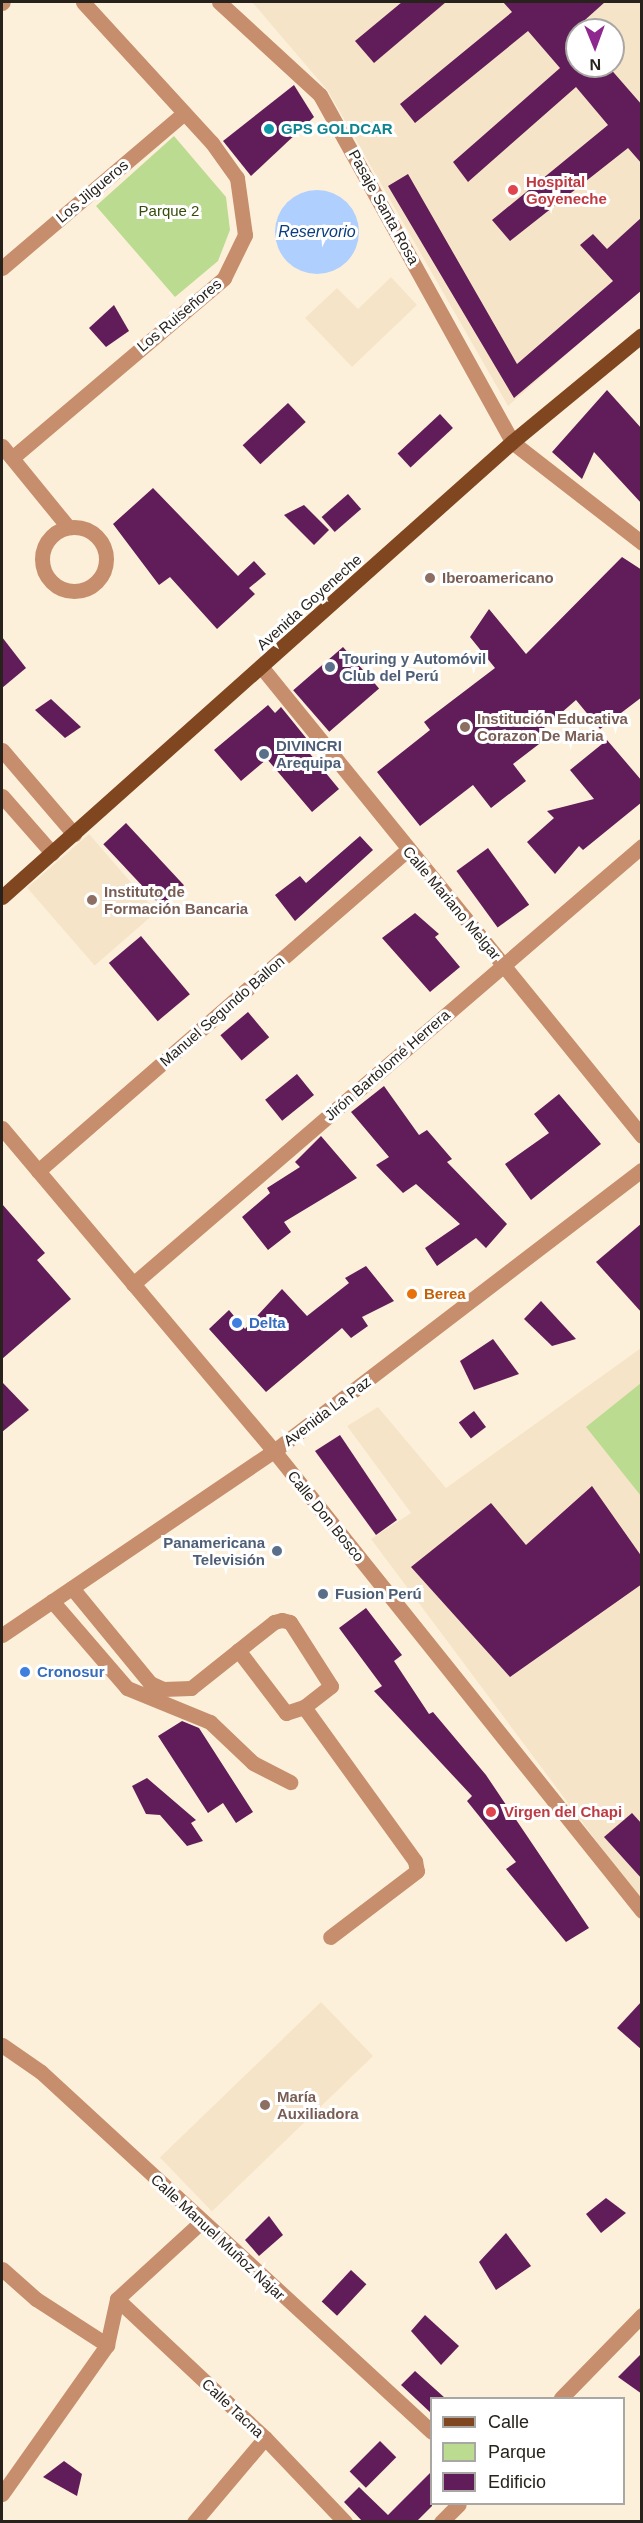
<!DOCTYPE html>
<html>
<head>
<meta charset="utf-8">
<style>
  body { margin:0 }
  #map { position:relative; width:643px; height:2523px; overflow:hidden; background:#fdf0db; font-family:Helvetica,sans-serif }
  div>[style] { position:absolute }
  .built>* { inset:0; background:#f6e4c8; transform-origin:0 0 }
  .green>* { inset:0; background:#bbdb90 }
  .water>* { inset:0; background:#afcffe }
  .round { border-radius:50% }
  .building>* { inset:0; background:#601d59; transform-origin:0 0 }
  .minor>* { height:15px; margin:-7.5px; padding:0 7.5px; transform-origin:7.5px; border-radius:7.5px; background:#c68e6c }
  .minor>.ring { margin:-7.5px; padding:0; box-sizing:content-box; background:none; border:15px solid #c68e6c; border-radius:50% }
  .major>* { height:15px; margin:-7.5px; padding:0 7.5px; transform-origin:7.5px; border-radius:7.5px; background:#7f4620 }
  .dots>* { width:16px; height:16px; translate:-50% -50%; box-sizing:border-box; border:3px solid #fff; border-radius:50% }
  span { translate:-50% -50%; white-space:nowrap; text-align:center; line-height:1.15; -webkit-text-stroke:6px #fff; paint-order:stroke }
  .culture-label { font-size:15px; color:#0d838f; font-weight:700 }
  .left { translate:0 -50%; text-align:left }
  .health-label { font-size:15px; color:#be3a42; font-weight:700 }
  .street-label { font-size:15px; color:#27221b }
  .park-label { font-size:15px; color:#364c0b }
  .education-label { font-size:15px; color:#785e54; font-weight:700 }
  .service-label { font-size:15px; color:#4e5e75; font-weight:700 }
  .right { translate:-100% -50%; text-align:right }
  .food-label { font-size:15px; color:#c56008; font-weight:700 }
  .shop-label { font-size:15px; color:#366cbe; font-weight:700 }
  .water-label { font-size:16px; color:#0a3d7f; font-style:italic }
  .frame { position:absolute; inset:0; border:3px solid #27221b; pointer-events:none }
  .legend { position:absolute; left:430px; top:2397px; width:195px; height:108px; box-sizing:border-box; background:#fff; border:2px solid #a9a7a4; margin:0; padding:8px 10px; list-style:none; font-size:18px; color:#27221b }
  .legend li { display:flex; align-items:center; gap:12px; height:30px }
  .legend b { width:30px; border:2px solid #a9a7a4 }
  .north { position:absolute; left:565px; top:18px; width:60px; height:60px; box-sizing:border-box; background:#fff; border:2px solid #a9a7a4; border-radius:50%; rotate:179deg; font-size:16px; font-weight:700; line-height:24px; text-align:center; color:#27221b }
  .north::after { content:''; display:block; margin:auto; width:21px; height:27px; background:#8f288e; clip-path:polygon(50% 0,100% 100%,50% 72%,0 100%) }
</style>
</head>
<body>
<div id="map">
  <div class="built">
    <i style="clip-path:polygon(evenodd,252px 2px,641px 2px,641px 289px,508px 406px,328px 91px,252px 2px,577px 30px,613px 30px,613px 66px,577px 66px,577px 30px)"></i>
    <i style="clip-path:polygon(391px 277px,417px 305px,352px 367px,305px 318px,337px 288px,358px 309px)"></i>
    <i style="left:89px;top:834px;width:103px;height:82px;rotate:49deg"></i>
    <i style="clip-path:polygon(641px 1348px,641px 1901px,371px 1539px,411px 1513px,347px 1426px,378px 1407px,446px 1488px)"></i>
    <i style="left:321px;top:2002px;width:75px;height:224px;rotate:46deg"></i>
  </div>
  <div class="green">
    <i style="clip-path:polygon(174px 136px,226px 197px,230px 230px,218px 261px,175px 297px,96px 206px)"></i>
    <i style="clip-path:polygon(641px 1383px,641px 1496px,586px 1427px)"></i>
  </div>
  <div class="water">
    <i class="round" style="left:275px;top:190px;width:84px;height:84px"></i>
  </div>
  <div class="building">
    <i style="clip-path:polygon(402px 2px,446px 2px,374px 63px,355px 41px)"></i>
    <i style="clip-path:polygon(503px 2px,605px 2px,576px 28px,577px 66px,608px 66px,642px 105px,642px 164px,628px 148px,510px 241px,492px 220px,608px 125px,576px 87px,468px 182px,453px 162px,560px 68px,528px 31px,415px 123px,400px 104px,512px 12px)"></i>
    <i style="clip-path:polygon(294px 85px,314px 117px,251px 176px,223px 141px)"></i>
    <i style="clip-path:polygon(408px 174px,517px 364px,613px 281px,580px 245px,593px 234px,607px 249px,642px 217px,642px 290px,514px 398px,388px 186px)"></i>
    <i style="clip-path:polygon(114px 305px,129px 331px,106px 347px,89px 328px)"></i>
    <i style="clip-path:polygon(607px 390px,642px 429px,642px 504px,594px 452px,582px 479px,552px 452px)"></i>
    <i style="left:288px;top:403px;width:26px;height:62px;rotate:47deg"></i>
    <i style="left:440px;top:414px;width:19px;height:58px;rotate:47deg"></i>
    <i style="clip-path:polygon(153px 488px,238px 576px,254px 561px,266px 574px,249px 588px,255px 594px,217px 629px,170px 577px,159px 585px,113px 524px)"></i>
    <i style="left:348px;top:494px;width:20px;height:35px;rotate:49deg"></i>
    <i style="clip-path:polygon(304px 505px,329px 530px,314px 545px,284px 515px)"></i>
    <i style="clip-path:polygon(622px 557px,642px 570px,642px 697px,600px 729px,576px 700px,537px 734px,543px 741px,513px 764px,526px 781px,491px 808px,473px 785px,420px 826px,377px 772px,430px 730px,424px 722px,495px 668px,470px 637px,489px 609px,526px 654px)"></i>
    <i style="clip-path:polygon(2px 637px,26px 668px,2px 688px)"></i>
    <i style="left:343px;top:647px;width:55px;height:66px;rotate:49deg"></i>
    <i style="clip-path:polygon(51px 699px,81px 727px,65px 738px,35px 710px)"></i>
    <i style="clip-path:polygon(268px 705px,275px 713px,281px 707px,311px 744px,306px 749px,339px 789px,312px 812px,267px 759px,241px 781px,214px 750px)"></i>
    <i style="clip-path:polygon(607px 740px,642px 781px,642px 802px,583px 850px,579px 846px,555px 874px,527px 842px,554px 818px,547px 811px,594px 799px,570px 770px)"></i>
    <i style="left:126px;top:823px;width:85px;height:31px;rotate:47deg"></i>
    <i style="clip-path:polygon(360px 836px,373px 850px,295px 921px,275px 895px,300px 876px,306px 883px)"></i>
    <i style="left:488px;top:848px;width:70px;height:39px;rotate:54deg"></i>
    <i style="clip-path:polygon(415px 913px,439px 934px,435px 937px,460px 967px,430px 992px,382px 938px)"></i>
    <i style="left:141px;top:936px;width:76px;height:42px;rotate:50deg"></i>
    <i style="left:248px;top:1012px;width:33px;height:36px;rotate:50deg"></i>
    <i style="left:297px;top:1074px;width:27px;height:41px;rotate:51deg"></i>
    <i style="clip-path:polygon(384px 1086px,419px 1135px,427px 1130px,452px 1159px,447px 1162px,507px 1224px,486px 1248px,476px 1238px,437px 1266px,425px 1248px,460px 1224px,416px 1184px,403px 1193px,376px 1165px,389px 1157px,351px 1112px)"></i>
    <i style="clip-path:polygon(559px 1094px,601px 1144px,531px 1200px,505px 1164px,549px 1133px,534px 1114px)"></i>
    <i style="clip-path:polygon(321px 1136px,357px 1178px,284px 1222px,291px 1232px,268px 1250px,242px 1217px,270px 1193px,267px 1188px,300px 1167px,295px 1162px)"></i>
    <i style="clip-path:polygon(2px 1204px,45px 1253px,37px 1260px,71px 1299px,2px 1359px)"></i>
    <i style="clip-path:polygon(642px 1223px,642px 1313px,596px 1262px)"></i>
    <i style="clip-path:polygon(366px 1266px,394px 1301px,362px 1317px,368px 1326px,351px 1338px,342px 1328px,266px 1392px,209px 1329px,229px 1310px,245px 1329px,282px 1289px,307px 1316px,349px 1283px,345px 1278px)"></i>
    <i style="clip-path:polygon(541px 1301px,576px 1339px,552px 1346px,524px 1319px)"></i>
    <i style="clip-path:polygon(493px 1339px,519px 1374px,474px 1390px,460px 1361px)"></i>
    <i style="clip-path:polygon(2px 1382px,29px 1410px,2px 1432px)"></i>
    <i style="left:474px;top:1411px;width:20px;height:19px;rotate:53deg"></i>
    <i style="clip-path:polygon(340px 1435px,397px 1520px,376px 1535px,315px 1451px)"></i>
    <i style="clip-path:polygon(592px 1486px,642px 1557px,642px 1584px,510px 1677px,411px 1567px,491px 1503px,526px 1545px)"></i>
    <i style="clip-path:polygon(366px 1608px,402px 1655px,394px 1661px,429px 1714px,433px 1712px,486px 1775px,589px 1928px,566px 1942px,506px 1869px,516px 1862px,467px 1801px,472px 1796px,374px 1691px,382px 1686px,339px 1628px)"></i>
    <i style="clip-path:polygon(182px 1721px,199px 1728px,253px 1812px,236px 1823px,223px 1803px,208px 1813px,158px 1736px)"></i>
    <i style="clip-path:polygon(147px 1778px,196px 1820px,191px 1823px,203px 1841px,187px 1846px,160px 1815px,146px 1814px,132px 1786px)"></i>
    <i style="clip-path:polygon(632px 1813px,642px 1824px,642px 1879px,604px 1837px)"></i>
    <i style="clip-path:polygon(642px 2001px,642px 2050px,617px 2028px)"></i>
    <i style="clip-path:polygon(606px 2198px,626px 2213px,601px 2233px,586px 2214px)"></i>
    <i style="clip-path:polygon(269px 2216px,283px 2235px,259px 2256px,245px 2240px)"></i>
    <i style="clip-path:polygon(506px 2233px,531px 2266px,496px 2290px,479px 2262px)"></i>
    <i style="left:351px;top:2270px;width:21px;height:43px;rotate:43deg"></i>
    <i style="clip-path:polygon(425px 2315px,459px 2346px,441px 2365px,411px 2331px)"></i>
    <i style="clip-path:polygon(642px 2353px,642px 2394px,618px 2377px)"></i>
    <i style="clip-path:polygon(415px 2371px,445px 2398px,432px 2398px,432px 2414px,401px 2385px)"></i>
    <i style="left:380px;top:2441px;width:23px;height:43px;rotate:45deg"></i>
    <i style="clip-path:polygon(64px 2461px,82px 2474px,77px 2496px,43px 2477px)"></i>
    <i style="clip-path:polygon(432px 2471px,432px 2506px,416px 2522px,363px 2522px,344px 2502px,359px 2487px,388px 2515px)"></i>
  </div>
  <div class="minor">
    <i style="left:219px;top:2px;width:137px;rotate:42.6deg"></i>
    <i style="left:320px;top:95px;width:397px;rotate:61deg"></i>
    <i style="left:512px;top:442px;width:165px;rotate:37.8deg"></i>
    <i style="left:2px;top:3px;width:1px;rotate:-45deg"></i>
    <i style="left:2px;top:268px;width:238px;rotate:-40.4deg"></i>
    <i style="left:2px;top:446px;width:104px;rotate:50.8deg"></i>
    <i style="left:12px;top:458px;width:278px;rotate:-40.3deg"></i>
    <i style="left:224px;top:278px;width:48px;rotate:-64deg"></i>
    <i style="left:245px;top:235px;width:58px;rotate:-98deg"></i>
    <i style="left:237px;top:178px;width:43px;rotate:-125.5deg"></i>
    <i style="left:212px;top:143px;width:191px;rotate:-132.5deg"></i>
    <i class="ring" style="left:42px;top:527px;width:49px;height:49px"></i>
    <i style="left:263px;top:669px;width:601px;rotate:50.94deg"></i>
    <i style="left:2px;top:750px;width:111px;rotate:49.4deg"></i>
    <i style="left:2px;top:796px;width:76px;rotate:48.7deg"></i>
    <i style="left:2px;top:1128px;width:422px;rotate:49.9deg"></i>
    <i style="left:274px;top:1451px;width:589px;rotate:51.34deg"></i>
    <i style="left:38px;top:1171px;width:488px;rotate:-41deg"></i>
    <i style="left:133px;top:1284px;width:672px;rotate:-40.71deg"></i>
    <i style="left:72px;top:1588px;width:123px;rotate:50.6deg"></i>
    <i style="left:150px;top:1683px;width:14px;rotate:25deg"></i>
    <i style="left:163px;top:1689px;width:28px;rotate:-2deg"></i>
    <i style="left:191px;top:1688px;width:106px;rotate:-38.5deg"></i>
    <i style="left:274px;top:1622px;width:8px;rotate:-14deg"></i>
    <i style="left:282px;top:1620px;width:8px;rotate:14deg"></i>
    <i style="left:290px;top:1622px;width:76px;rotate:57.4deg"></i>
    <i style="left:331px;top:1686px;width:34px;rotate:142deg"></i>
    <i style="left:304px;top:1707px;width:19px;rotate:162deg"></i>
    <i style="left:286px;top:1713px;width:79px;rotate:-127.3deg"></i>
    <i style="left:52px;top:1601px;width:115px;rotate:49.2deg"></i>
    <i style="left:127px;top:1688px;width:90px;rotate:22.3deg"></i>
    <i style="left:210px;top:1722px;width:59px;rotate:43.6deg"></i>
    <i style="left:253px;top:1763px;width:42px;rotate:27.2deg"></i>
    <i style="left:2px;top:1635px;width:328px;rotate:-34.1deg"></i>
    <i style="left:274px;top:1451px;width:463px;rotate:-37.4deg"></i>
    <i style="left:304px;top:1707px;width:190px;rotate:54.2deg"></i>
    <i style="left:415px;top:1861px;width:10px;rotate:79deg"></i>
    <i style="left:417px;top:1871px;width:109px;rotate:142.8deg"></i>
    <i style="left:2px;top:2045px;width:47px;rotate:34.7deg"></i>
    <i style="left:41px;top:2072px;width:531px;rotate:42.64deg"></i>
    <i style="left:2px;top:2269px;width:45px;rotate:41.4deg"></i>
    <i style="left:36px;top:2299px;width:85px;rotate:32.9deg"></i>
    <i style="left:117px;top:2299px;width:203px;rotate:43.2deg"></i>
    <i style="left:265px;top:2438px;width:116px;rotate:46.4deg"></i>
    <i style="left:561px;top:2398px;width:116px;rotate:-45.7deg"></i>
    <i style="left:2px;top:2494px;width:182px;rotate:-54.8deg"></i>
    <i style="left:107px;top:2345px;width:47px;rotate:-77.7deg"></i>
    <i style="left:117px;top:2299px;width:114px;rotate:-42.5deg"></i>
    <i style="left:194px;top:2522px;width:110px;rotate:-49.8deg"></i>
    <i style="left:441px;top:2522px;width:25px;rotate:-45deg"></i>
  </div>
  <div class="major">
    <i style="left:2px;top:897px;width:683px;rotate:-41.74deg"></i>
    <i style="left:512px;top:442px;width:168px;rotate:-39.5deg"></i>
  </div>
  <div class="dots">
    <i style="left:269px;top:129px;background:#0f9aa8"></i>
    <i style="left:513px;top:190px;background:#e0444e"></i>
    <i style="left:430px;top:578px;background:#8d6e63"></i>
    <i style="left:330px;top:667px;background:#5c6f8a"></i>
    <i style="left:465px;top:727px;background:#8d6e63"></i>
    <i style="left:264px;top:754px;background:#5c6f8a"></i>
    <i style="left:92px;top:900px;background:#8d6e63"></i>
    <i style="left:412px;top:1294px;background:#e8710a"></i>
    <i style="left:237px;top:1323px;background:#3f7fe0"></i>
    <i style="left:277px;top:1551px;background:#5c6f8a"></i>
    <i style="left:323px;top:1594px;background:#5c6f8a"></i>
    <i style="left:25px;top:1672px;background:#3f7fe0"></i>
    <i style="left:491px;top:1812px;background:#e0444e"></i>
    <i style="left:265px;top:2105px;background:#8d6e63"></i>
  </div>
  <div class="culture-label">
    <span class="left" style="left:281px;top:129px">GPS GOLDCAR</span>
  </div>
  <div class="health-label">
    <span class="left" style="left:526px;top:190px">Hospital<br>Goyeneche</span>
    <span class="left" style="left:504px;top:1812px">Virgen del Chapi</span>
  </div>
  <div class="street-label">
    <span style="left:92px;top:191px;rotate:-40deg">Los Jilgueros</span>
    <span style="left:384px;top:207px;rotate:61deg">Pasaje Santa Rosa</span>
    <span style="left:179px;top:315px;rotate:-40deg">Los Ruiseñores</span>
    <span style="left:309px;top:602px;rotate:-42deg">Avenida Goyeneche</span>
    <span style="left:452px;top:903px;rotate:50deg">Calle Mariano Melgar</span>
    <span style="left:222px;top:1011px;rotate:-41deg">Manuel Segundo Ballon</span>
    <span style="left:387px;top:1065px;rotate:-41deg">Jirón Bartolomé Herrera</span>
    <span style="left:327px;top:1411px;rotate:-37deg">Avenida La Paz</span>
    <span style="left:326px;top:1516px;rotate:51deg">Calle Don Bosco</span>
    <span style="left:218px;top:2237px;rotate:43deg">Calle Manuel Muñoz Najar</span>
    <span style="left:233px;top:2408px;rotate:43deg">Calle Tacna</span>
  </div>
  <div class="park-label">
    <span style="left:169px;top:211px">Parque 2</span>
  </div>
  <div class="education-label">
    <span class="left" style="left:442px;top:578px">Iberoamericano</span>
    <span class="left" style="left:477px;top:727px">Institución Educativa<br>Corazon De Maria</span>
    <span class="left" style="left:104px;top:900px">Instituto de<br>Formación Bancaria</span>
    <span class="left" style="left:277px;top:2105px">María<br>Auxiliadora</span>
  </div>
  <div class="service-label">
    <span class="left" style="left:342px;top:667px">Touring y Automóvil<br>Club del Perú</span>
    <span class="left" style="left:276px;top:754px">DIVINCRI<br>Arequipa</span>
    <span class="right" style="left:265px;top:1551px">Panamericana<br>Televisión</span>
    <span class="left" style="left:335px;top:1594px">Fusion Perú</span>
  </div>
  <div class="food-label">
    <span class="left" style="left:424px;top:1294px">Berea</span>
  </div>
  <div class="shop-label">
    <span class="left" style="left:249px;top:1323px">Delta</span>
    <span class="left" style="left:37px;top:1672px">Cronosur</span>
  </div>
  <div class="water-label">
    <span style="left:317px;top:232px">Reservorio</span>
  </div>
  <div class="frame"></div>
  <ul class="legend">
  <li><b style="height:8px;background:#7f4620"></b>Calle</li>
  <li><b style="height:16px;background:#bbdb90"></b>Parque</li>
  <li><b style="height:16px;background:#601d59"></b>Edificio</li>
  </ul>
  <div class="north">N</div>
</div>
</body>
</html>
